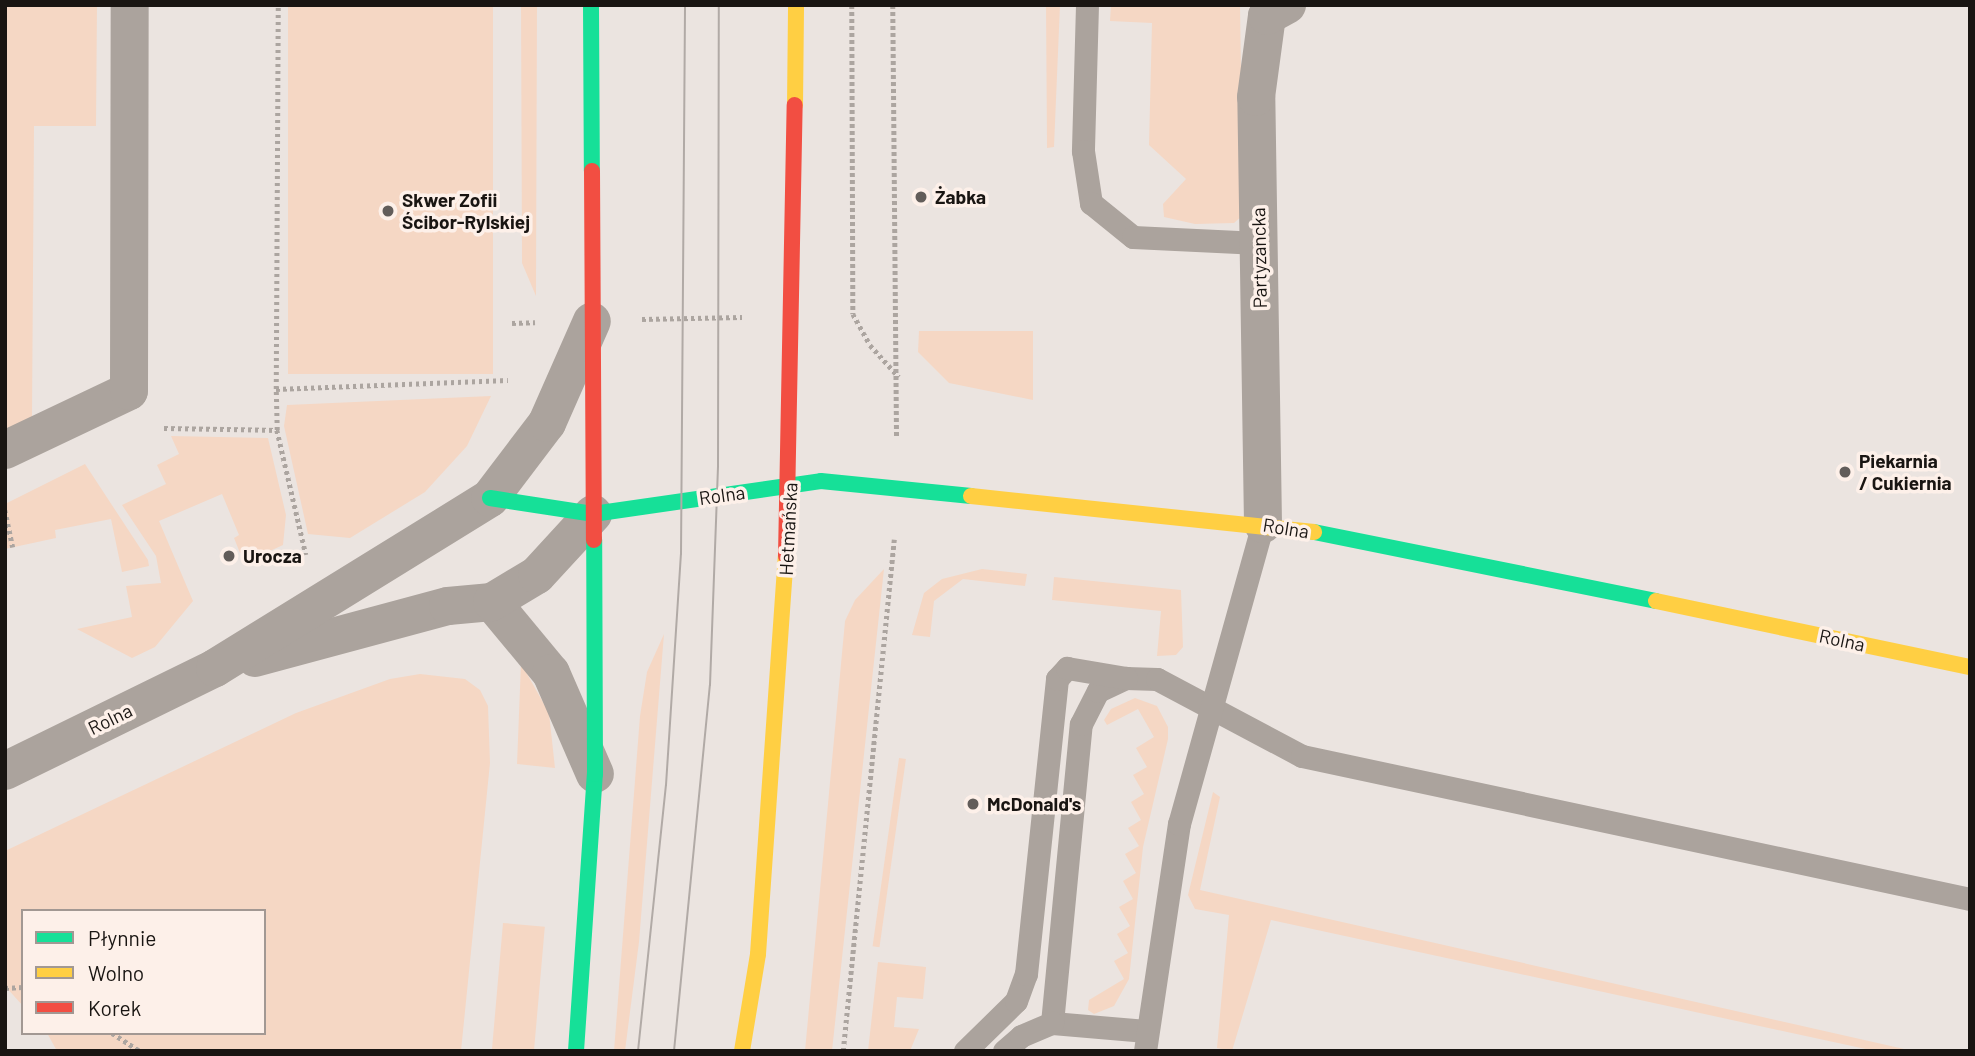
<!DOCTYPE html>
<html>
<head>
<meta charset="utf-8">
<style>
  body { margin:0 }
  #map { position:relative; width:1975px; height:1056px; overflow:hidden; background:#ebe4e0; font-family:Barlow,sans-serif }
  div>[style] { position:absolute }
  .green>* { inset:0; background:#f5d7c4; transform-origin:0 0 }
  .path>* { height:4.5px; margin-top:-2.25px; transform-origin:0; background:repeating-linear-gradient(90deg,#aca5a0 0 3.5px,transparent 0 7px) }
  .lane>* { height:23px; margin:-11.5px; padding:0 11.5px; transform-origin:11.5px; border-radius:11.5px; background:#aba39d }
  .street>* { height:38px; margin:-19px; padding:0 19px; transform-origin:19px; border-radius:19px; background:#aba39d }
  .fast>* { height:16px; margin:-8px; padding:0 8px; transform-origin:8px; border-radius:8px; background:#16e098 }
  .slow>* { height:16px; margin:-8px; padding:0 8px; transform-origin:8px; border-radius:8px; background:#ffcf43 }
  .jam>* { height:16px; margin:-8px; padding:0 8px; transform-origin:8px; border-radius:8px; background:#f24e42 }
  .tram>* { height:2px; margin:-1px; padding:0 1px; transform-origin:1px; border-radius:1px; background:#b1aaa6 }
  .dots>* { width:19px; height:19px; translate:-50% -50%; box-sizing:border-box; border:4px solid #fdf0e9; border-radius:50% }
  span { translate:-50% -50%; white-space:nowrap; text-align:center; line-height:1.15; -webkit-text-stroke:7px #fdf0e9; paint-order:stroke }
  .poi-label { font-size:19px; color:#191512; font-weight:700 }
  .left { translate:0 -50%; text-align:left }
  .street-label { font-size:19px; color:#191512 }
  .frame { position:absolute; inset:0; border:7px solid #191512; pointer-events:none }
  .legend { position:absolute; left:21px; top:909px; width:245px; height:126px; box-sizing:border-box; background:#fdf0e9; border:2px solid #a29893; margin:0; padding:9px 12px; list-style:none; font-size:21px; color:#191512 }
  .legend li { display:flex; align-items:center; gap:14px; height:35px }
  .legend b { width:35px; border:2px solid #a29893 }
</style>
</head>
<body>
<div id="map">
  <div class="green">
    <i style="clip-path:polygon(5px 5px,97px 5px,96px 126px,34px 126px,32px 418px,5px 430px)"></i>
    <i style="left:288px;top:5px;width:205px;height:369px"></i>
    <i style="clip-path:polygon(521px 5px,537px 5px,536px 296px,522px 263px)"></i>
    <i style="clip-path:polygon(1046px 5px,1060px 5px,1054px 147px,1047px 148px)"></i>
    <i style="clip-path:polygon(1111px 5px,1240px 5px,1243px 215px,1234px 223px,1195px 224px,1164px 217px,1163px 204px,1186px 179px,1149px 145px,1152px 23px,1110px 21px)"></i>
    <i style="clip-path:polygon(919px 331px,1033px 331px,1033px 400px,949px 383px,918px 352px)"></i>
    <i style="clip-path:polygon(491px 396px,467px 446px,425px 492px,350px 538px,308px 534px,284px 426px,287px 405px)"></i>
    <i style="clip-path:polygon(171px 436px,268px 438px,286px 515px,283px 545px,250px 560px,246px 551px,240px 553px,234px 538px,239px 535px,222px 494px,159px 521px,193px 601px,155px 647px,132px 658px,77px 629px,132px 617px,126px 586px,161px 583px,156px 556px,122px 505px,166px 484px,157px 465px,179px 454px)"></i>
    <i style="clip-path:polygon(85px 464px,148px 560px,149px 566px,122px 572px,111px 519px,55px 530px,56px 538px,5px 549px,5px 504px)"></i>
    <i style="clip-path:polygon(884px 569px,832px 1051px,805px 1051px,845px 621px,855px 600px)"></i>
    <i style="clip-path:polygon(982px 569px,1027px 574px,1025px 586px,963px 579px,934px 601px,930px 637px,912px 635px,924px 593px,942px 579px)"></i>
    <i style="clip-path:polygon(1054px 577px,1181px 590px,1183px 647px,1176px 655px,1157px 656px,1161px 611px,1052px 600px)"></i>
    <i style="clip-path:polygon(664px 634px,639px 942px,625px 1051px,614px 1051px,640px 716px,647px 672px)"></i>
    <i style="clip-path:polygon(521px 663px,549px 713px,555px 768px,517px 764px)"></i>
    <i style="clip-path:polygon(420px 674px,465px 679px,480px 690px,488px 706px,490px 763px,461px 1051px,57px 1051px,47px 1033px,264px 1033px,264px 911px,23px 911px,23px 1006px,5px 986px,5px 851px,296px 713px,390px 679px)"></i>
    <i style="clip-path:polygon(1135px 698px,1157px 706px,1168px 727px,1168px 739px,1143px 847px,1129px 979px,1114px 1006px,1094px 1014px,1088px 1010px,1089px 1000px,1124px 979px,1114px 961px,1128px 953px,1117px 934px,1130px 926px,1119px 907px,1133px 899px,1123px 881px,1136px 873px,1125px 854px,1139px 846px,1128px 828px,1141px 820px,1131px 802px,1144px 794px,1133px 775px,1147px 767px,1136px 748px,1154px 737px,1138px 709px,1107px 725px,1104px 720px,1111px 709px)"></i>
    <i style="left:899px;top:758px;width:7px;height:190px;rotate:8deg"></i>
    <i style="clip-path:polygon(1213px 792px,1220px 797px,1200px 890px,1913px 1051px,1875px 1051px,1271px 920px,1232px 1051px,1217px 1048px,1229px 915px,1195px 909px,1188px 895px)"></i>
    <i style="left:503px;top:923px;width:42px;height:129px;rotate:5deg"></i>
    <i style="clip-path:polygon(878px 962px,926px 967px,923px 999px,897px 997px,894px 1027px,919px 1029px,910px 1051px,868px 1051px)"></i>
  </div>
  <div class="path">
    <i style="left:852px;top:5px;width:309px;rotate:89.8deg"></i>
    <i style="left:853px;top:314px;width:35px;rotate:61deg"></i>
    <i style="left:870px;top:345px;width:43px;rotate:47.8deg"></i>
    <i style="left:893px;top:5px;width:432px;rotate:89.5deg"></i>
    <i style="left:642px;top:319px;width:100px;rotate:-1.1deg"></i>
    <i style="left:512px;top:323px;width:23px;rotate:-2deg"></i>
    <i style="left:276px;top:389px;width:384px;rotate:-89.7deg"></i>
    <i style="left:164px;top:428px;width:113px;rotate:1deg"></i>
    <i style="left:277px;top:430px;width:41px;rotate:-91.4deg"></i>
    <i style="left:276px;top:389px;width:232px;rotate:-2.2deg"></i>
    <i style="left:277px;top:430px;width:128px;rotate:76.9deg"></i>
    <i style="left:5px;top:510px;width:38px;rotate:78deg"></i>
    <i style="left:5px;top:988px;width:18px;rotate:-3deg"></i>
    <i style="left:112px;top:1033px;width:33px;rotate:33deg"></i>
    <i style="left:843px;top:1051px;width:514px;rotate:-84.3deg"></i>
  </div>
  <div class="lane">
    <i style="left:1087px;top:5px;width:146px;rotate:91.6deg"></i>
    <i style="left:1083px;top:151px;width:53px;rotate:81.3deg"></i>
    <i style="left:1091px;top:203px;width:54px;rotate:39deg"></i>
    <i style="left:1133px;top:237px;width:126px;rotate:2.7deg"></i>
    <i style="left:1146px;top:1031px;width:94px;rotate:-175.1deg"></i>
    <i style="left:1052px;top:1023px;width:300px;rotate:-84.5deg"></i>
    <i style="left:1081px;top:724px;width:37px;rotate:-63deg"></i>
    <i style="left:1098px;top:691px;width:31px;rotate:-25deg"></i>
    <i style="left:1126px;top:678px;width:31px;rotate:2deg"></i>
    <i style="left:1157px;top:679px;width:164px;rotate:28deg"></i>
    <i style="left:1302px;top:756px;width:683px;rotate:12.08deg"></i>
    <i style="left:965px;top:1051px;width:71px;rotate:-44.4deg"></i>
    <i style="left:1016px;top:1001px;width:29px;rotate:-70deg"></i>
    <i style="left:1026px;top:974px;width:297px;rotate:-84deg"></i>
    <i style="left:1057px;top:679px;width:15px;rotate:-48deg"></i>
    <i style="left:1067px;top:668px;width:60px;rotate:9.6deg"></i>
    <i style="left:1004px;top:1051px;width:23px;rotate:-41deg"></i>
    <i style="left:1021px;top:1036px;width:34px;rotate:-23deg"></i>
    <i style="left:1145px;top:1051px;width:230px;rotate:-81.5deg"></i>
    <i style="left:1179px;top:824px;width:312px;rotate:-74.4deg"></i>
  </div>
  <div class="street">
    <i style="left:5px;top:450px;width:137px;rotate:-25.4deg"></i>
    <i style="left:129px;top:391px;width:386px;rotate:-89.9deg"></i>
    <i style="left:1263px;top:524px;width:427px;rotate:-90.9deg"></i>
    <i style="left:1256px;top:97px;width:82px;rotate:-82.3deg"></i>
    <i style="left:1267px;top:16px;width:23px;rotate:-29deg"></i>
    <i style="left:492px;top:602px;width:92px;rotate:50.3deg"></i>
    <i style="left:551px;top:673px;width:110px;rotate:66.5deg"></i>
    <i style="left:255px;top:658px;width:200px;rotate:-15.1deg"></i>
    <i style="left:448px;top:606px;width:44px;rotate:-5.2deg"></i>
    <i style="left:492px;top:602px;width:52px;rotate:-31deg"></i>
    <i style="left:537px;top:575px;width:83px;rotate:-47.4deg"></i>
    <i style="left:5px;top:771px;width:234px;rotate:-26.1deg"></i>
    <i style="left:215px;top:668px;width:323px;rotate:-31.7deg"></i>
    <i style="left:490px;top:498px;width:94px;rotate:-52.8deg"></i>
    <i style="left:547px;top:423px;width:111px;rotate:-66.2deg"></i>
  </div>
  <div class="fast">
    <i style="left:591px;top:5px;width:166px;rotate:89.7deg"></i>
    <i style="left:490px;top:498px;width:104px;rotate:8.8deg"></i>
    <i style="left:593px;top:514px;width:230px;rotate:-8.2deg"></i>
    <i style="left:821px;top:481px;width:151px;rotate:5.7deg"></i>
    <i style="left:1314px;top:532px;width:349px;rotate:11.4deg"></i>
    <i style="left:576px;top:1051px;width:278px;rotate:-86.1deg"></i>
    <i style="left:595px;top:774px;width:234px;rotate:-90.2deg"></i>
  </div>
  <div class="slow">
    <i style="left:795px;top:105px;width:100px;rotate:-89.4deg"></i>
    <i style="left:971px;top:496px;width:345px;rotate:6deg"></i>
    <i style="left:1656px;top:601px;width:321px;rotate:11.9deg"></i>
    <i style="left:742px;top:1051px;width:98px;rotate:-80.6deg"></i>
    <i style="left:758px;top:954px;width:399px;rotate:-86deg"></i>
  </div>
  <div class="jam">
    <i style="left:592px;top:171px;width:369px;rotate:89.7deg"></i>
    <i style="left:786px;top:556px;width:451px;rotate:-88.9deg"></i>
  </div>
  <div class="tram">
    <i style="left:638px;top:1051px;width:267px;rotate:-84deg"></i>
    <i style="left:666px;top:785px;width:231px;rotate:-86.3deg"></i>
    <i style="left:681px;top:554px;width:549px;rotate:-89.58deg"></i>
    <i style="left:674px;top:1051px;width:368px;rotate:-84.4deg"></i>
    <i style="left:710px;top:685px;width:219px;rotate:-87.9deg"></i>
    <i style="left:718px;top:466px;width:461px;rotate:-89.9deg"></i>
  </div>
  <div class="dots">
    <i style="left:921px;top:197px;background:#625d5a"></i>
    <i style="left:388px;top:211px;background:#625d5a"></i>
    <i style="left:1845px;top:472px;background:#625d5a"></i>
    <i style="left:229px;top:556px;background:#625d5a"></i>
    <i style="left:973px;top:804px;background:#625d5a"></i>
  </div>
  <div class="poi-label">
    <span class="left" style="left:935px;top:197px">Żabka</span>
    <span class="left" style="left:402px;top:211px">Skwer Zofii<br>Ścibor-Rylskiej</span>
    <span class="left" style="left:1859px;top:472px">Piekarnia<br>/ Cukiernia</span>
    <span class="left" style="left:243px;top:556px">Urocza</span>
    <span class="left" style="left:987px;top:804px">McDonald's</span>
  </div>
  <div class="street-label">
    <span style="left:1259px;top:258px;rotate:-91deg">Partyzancka</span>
    <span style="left:722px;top:495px;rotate:-8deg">Rolna</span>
    <span style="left:1286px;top:528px;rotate:9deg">Rolna</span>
    <span style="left:788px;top:529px;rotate:-87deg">Hetmańska</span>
    <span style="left:1842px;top:640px;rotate:12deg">Rolna</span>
    <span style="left:110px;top:719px;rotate:-26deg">Rolna</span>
  </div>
  <div class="frame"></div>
  <ul class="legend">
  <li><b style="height:9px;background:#16e098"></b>Płynnie</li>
  <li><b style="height:9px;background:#ffcf43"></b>Wolno</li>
  <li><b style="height:9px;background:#f24e42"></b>Korek</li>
  </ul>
</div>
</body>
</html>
